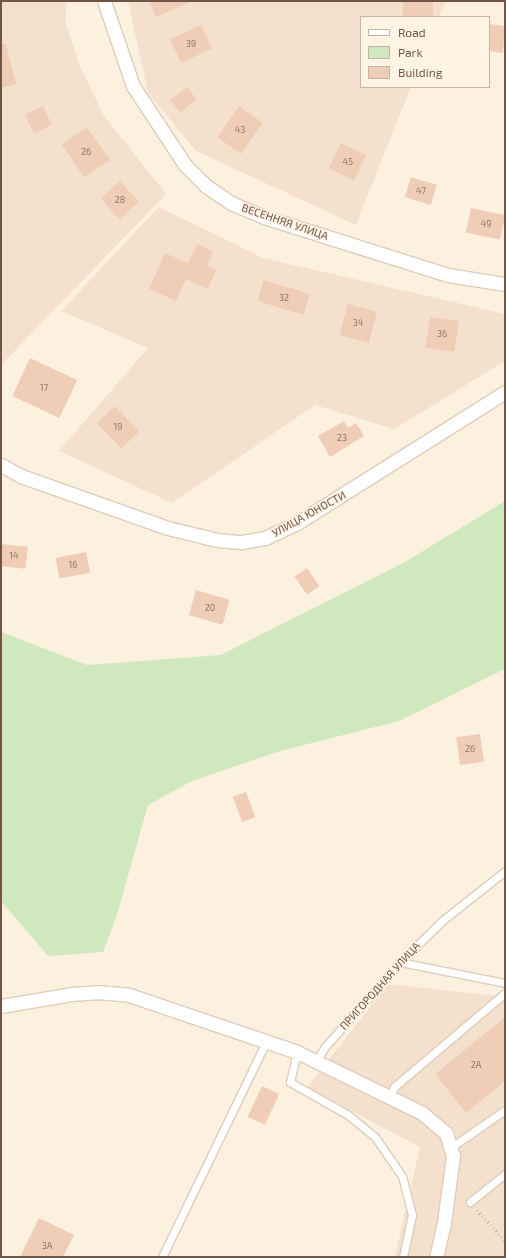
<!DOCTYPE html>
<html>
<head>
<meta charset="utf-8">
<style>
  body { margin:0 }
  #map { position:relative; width:506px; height:1258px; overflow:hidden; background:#fcf0de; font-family:"Exo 2",sans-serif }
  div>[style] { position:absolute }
  .residential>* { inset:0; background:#f3e1cd }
  .green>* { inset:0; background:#d0e8be }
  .building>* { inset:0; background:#f0cdb7; transform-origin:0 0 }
  .path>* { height:2.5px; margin-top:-1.25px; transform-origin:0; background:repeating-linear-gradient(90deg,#d4b09a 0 1px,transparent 0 4px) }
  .roads { filter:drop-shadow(1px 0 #dfccbb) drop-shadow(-1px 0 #dfccbb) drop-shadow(0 1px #dfccbb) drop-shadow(0 -1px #dfccbb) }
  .service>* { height:7px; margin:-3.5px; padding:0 3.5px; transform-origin:3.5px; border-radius:3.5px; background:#fff }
  .minor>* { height:13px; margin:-6.5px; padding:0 6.5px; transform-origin:6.5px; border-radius:6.5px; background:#fff }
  span { translate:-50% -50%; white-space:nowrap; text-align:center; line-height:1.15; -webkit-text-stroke:3px #fff4e4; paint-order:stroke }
  .number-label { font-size:9px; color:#917463 }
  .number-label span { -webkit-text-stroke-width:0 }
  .street-label { font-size:11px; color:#715647 }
  .frame { position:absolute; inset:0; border:2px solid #715647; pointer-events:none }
  .legend { position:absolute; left:360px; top:16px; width:130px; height:72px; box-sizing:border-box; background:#fff4e4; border:1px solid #c6b5a5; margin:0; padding:5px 7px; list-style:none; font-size:12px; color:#715647 }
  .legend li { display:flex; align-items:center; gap:8px; height:20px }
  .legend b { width:20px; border:1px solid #c6b5a5 }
</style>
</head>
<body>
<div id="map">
  <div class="residential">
    <i style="clip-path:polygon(1px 1px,67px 1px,65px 20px,79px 64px,104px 116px,166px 194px,1px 365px)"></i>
    <i style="clip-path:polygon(128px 1px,446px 1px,439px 17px,361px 17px,361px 87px,411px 87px,356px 225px,196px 151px,148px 93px)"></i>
    <i style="clip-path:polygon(159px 207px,263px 258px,505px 314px,505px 361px,394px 429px,315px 405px,172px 503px,59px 451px,148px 348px,61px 311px)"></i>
    <i style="clip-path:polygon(388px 984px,505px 997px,505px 1257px,395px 1257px,420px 1147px,307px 1088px)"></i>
  </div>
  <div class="green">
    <i style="clip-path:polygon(505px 501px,505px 669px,399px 721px,280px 751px,192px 781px,148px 805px,116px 918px,103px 952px,48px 956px,1px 901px,1px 632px,87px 665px,221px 655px,405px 562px)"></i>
  </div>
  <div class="building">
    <i style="clip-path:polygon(149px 1px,193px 1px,156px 17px)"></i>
    <i style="left:403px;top:1px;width:30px;height:16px"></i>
    <i style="clip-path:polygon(489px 24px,505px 26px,503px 53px,489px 51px)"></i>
    <i style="left:201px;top:25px;width:26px;height:34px;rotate:65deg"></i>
    <i style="clip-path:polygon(1px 44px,6px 44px,16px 84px,1px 88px)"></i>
    <i style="left:187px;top:87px;width:16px;height:21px;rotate:52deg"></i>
    <i style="left:43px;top:106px;width:21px;height:20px;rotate:65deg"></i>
    <i style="left:239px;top:106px;width:29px;height:38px;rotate:35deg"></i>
    <i style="left:87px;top:127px;width:40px;height:31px;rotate:55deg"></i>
    <i style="left:341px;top:143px;width:28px;height:28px;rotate:26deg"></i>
    <i style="left:411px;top:177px;width:27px;height:21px;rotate:17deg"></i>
    <i style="left:120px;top:181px;width:28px;height:26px;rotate:48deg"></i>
    <i style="left:471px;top:208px;width:35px;height:25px;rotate:12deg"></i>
    <i style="clip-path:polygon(197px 244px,213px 251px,207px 266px,216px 270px,208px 289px,186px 279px,176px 301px,149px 289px,165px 253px,188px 263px)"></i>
    <i style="left:264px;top:280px;width:48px;height:22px;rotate:17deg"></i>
    <i style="left:348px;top:304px;width:30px;height:32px;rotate:15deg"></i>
    <i style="left:430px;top:317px;width:29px;height:31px;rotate:8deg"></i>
    <i style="left:30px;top:358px;width:52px;height:42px;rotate:25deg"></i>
    <i style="left:115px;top:406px;width:35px;height:25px;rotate:46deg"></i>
    <i style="clip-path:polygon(344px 421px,348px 428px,356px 423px,364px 436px,330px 457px,318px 436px)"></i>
    <i style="left:1px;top:544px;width:27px;height:22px;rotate:6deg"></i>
    <i style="left:86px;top:552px;width:21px;height:31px;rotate:79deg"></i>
    <i style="left:307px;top:568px;width:22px;height:15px;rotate:56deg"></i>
    <i style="left:196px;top:590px;width:35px;height:26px;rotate:16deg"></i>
    <i style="left:480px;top:734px;width:28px;height:24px;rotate:82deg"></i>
    <i style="left:246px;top:792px;width:27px;height:14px;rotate:70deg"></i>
    <i style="clip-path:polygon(505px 1017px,505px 1081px,466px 1113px,435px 1074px)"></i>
    <i style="left:262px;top:1086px;width:19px;height:34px;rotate:25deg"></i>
    <i style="clip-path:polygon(39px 1218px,74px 1235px,63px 1257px,20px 1257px)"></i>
  </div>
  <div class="path">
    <i style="left:477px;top:1210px;width:41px;rotate:47deg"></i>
  </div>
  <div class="roads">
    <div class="service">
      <i style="left:400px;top:962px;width:107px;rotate:11.3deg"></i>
      <i style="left:297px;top:1052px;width:31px;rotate:103deg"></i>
      <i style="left:290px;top:1082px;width:67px;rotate:29.6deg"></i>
      <i style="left:348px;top:1115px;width:35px;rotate:39deg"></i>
      <i style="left:375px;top:1137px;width:47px;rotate:55.3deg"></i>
      <i style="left:402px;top:1176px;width:40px;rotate:75.6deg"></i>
      <i style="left:412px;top:1215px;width:43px;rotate:102.1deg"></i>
      <i style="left:316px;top:1061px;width:15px;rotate:-58deg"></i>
      <i style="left:324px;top:1048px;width:115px;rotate:-48.5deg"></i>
      <i style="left:400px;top:962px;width:60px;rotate:-44.3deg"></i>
      <i style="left:443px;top:920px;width:79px;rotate:-38.3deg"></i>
      <i style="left:390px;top:1097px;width:11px;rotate:-68deg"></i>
      <i style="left:394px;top:1087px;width:145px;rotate:-40.3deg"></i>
      <i style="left:450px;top:1148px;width:67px;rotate:-34.6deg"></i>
      <i style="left:470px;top:1202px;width:45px;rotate:-38.7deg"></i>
      <i style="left:162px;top:1257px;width:239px;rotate:-64.2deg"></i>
    </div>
    <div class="minor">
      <i style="left:104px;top:1px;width:90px;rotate:71.2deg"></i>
      <i style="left:133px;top:86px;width:95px;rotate:56.6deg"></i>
      <i style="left:185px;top:165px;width:30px;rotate:45deg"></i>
      <i style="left:206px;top:186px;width:30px;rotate:34deg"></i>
      <i style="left:231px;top:203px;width:36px;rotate:23deg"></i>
      <i style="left:264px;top:217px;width:193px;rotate:17.5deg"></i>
      <i style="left:448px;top:275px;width:58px;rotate:9deg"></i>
      <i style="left:1px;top:465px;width:23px;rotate:29deg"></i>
      <i style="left:21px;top:476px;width:156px;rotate:19.5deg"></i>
      <i style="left:168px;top:528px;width:50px;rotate:13.8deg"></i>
      <i style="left:217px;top:540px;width:25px;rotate:5deg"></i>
      <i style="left:242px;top:542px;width:23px;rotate:-10deg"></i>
      <i style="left:265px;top:538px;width:35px;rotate:-25deg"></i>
      <i style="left:297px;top:523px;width:246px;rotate:-32.2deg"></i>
      <i style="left:1px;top:1006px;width:71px;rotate:-9.7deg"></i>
      <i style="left:71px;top:994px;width:26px;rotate:-4deg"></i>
      <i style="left:97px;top:992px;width:32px;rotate:5deg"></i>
      <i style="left:129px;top:995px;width:177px;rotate:18.7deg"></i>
      <i style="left:297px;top:1052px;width:139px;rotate:26deg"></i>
      <i style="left:422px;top:1113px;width:31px;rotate:40deg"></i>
      <i style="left:446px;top:1133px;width:24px;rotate:73deg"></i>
      <i style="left:453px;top:1156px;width:68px;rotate:97.7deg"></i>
      <i style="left:444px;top:1223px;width:35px;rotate:103deg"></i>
    </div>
  </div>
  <div class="number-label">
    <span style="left:191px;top:44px">39</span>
    <span style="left:240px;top:130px">43</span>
    <span style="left:86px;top:152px">26</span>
    <span style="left:348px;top:162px">45</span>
    <span style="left:421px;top:191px">47</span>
    <span style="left:120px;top:200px">28</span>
    <span style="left:486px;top:224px">49</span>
    <span style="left:284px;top:298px">32</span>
    <span style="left:358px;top:323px">34</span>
    <span style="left:442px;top:334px">36</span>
    <span style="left:44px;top:388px">17</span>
    <span style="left:118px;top:427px">19</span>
    <span style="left:342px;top:438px">23</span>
    <span style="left:14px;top:556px">14</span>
    <span style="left:73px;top:565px">16</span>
    <span style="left:210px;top:608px">20</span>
    <span style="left:470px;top:749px">26</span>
    <span style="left:476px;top:1065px">2А</span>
    <span style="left:47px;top:1246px">3А</span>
  </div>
  <div class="street-label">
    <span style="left:285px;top:222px;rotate:19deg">ВЕСЕННЯЯ УЛИЦА</span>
    <span style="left:309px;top:514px;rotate:-29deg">УЛИЦА ЮНОСТИ</span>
    <span style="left:380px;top:986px;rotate:-48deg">ПРИГОРОДНАЯ УЛИЦА</span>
  </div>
  <div class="frame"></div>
  <ul class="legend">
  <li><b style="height:5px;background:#fff"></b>Road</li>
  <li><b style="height:11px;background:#d0e8be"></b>Park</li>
  <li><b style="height:11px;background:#f0cdb7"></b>Building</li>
  </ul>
</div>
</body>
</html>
